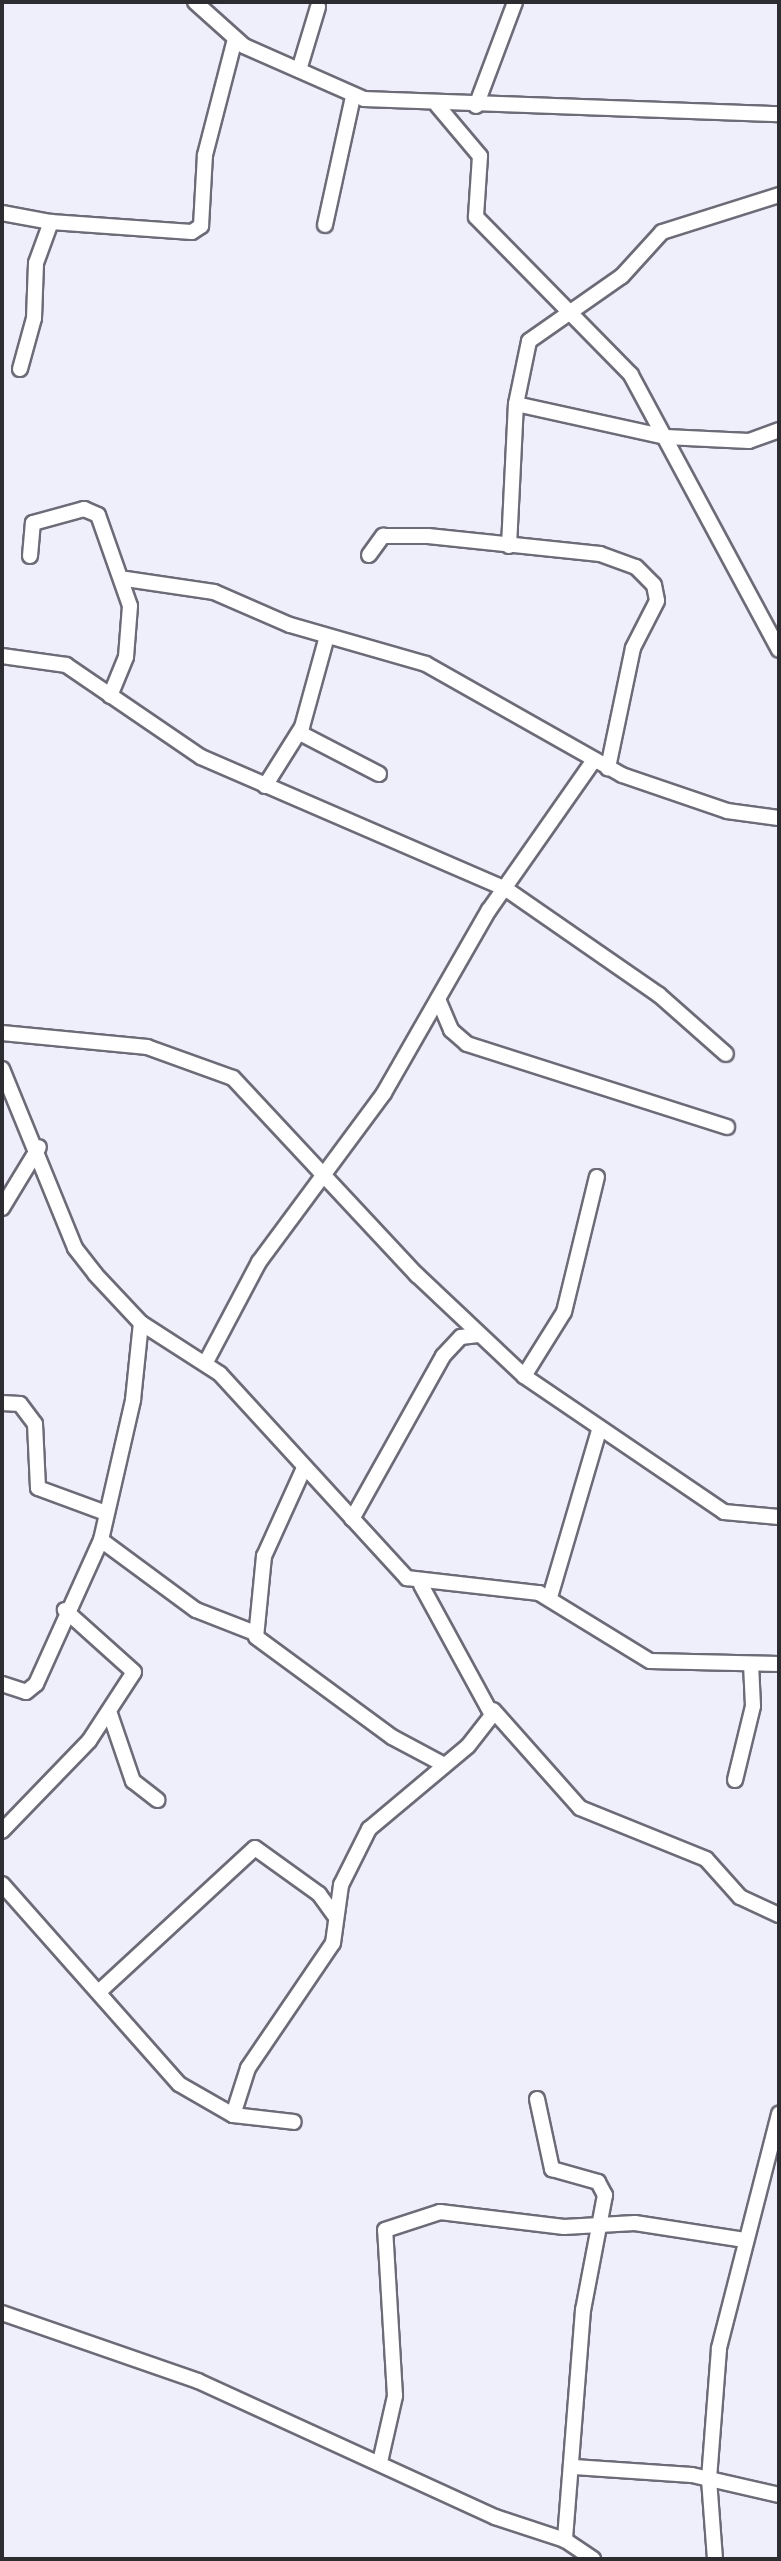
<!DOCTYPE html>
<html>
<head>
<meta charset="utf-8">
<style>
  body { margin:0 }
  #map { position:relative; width:781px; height:2561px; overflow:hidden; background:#efeefb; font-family:Roboto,sans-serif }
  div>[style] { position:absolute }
  .roads { filter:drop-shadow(2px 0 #6c6b77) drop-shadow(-2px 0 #6c6b77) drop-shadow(0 2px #6c6b77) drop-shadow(0 -2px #6c6b77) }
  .minor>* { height:14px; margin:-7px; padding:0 7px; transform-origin:7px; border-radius:7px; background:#fff }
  span { translate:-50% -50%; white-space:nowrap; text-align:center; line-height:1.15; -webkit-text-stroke:8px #fdfdfd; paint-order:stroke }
  .frame { position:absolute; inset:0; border:4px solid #2c2c31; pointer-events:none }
</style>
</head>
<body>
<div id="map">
  <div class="roads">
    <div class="minor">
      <i style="left:195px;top:2px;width:66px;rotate:41.9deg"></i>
      <i style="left:244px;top:46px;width:131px;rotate:23.8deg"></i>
      <i style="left:364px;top:99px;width:415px;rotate:2.1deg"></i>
      <i style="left:299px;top:70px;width:66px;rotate:-73.2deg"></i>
      <i style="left:437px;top:105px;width:67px;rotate:49.9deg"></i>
      <i style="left:480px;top:156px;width:61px;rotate:93.8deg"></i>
      <i style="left:476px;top:217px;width:221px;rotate:45.5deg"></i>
      <i style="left:631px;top:375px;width:312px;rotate:61.7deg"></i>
      <i style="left:476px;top:106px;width:111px;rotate:-69.4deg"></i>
      <i style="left:2px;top:213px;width:50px;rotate:10.4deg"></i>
      <i style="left:325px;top:225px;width:131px;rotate:-77.7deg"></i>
      <i style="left:20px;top:369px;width:53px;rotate:-74.6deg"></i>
      <i style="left:34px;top:318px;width:55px;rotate:-87.9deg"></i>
      <i style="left:36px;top:263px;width:44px;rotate:-69.9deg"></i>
      <i style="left:51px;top:222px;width:141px;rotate:4.1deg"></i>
      <i style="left:192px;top:232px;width:11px;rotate:-34deg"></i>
      <i style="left:201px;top:226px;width:71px;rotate:-86.8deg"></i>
      <i style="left:205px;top:155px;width:120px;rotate:-75.5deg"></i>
      <i style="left:516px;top:404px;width:154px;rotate:12.4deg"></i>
      <i style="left:666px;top:437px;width:83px;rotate:2.8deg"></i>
      <i style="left:749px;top:441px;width:32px;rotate:-20deg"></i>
      <i style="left:509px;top:546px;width:142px;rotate:-87.2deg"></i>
      <i style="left:516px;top:404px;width:64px;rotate:-78.3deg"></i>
      <i style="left:529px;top:341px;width:113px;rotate:-35deg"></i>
      <i style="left:622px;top:276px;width:59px;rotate:-47.7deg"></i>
      <i style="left:662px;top:232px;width:123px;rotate:-17.5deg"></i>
      <i style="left:369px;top:555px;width:24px;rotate:-54deg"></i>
      <i style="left:383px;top:536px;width:45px"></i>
      <i style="left:428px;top:536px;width:173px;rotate:6deg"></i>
      <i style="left:600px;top:554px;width:38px;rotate:20deg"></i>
      <i style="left:636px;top:567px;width:25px;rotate:45deg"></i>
      <i style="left:654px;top:585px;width:16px;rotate:79deg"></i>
      <i style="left:657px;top:601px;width:53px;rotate:117.1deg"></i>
      <i style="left:633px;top:648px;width:123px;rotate:101.8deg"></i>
      <i style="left:30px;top:556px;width:33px;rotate:-85deg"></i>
      <i style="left:33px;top:523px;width:53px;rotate:-15.4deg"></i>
      <i style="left:84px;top:509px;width:15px;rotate:23deg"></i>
      <i style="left:98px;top:515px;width:96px;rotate:70.6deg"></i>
      <i style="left:130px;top:606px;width:51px;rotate:94.5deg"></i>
      <i style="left:126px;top:657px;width:42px;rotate:112.3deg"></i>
      <i style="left:126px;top:579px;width:89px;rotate:8.4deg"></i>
      <i style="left:214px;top:592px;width:83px;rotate:23.5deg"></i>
      <i style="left:290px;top:625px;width:141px;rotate:16deg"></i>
      <i style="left:426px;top:664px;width:225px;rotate:29.5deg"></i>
      <i style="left:622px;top:775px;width:111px;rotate:18.9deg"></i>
      <i style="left:727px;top:811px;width:52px;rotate:7.7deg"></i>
      <i style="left:2px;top:656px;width:65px;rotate:8deg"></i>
      <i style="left:66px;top:665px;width:163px;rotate:34.3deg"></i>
      <i style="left:201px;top:757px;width:332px;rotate:23.4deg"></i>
      <i style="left:506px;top:889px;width:186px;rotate:34.7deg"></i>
      <i style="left:659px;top:995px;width:89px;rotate:41.4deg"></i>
      <i style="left:300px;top:733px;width:89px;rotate:27.4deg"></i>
      <i style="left:265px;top:786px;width:70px;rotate:-57.9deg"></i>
      <i style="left:302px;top:727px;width:94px;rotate:-74.6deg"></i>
      <i style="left:438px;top:999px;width:34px;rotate:67deg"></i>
      <i style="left:451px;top:1030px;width:21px;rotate:41deg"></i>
      <i style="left:467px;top:1044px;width:273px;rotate:17.7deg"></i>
      <i style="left:2px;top:1033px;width:146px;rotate:5.5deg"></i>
      <i style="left:147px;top:1047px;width:91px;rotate:19.8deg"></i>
      <i style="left:233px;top:1078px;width:270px;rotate:47deg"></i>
      <i style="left:417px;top:1275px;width:147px;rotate:43.3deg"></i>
      <i style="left:524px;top:1376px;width:242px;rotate:34.2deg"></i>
      <i style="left:724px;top:1512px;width:55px;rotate:5.2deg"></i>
      <i style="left:2px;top:1069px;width:193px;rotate:67.8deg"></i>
      <i style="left:75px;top:1248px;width:33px;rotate:52deg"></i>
      <i style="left:95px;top:1274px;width:67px;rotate:46.8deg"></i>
      <i style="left:141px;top:1323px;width:94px;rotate:32.8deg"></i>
      <i style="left:220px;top:1374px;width:277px;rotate:47.5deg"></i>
      <i style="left:407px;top:1578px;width:133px;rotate:6.5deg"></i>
      <i style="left:539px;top:1593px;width:130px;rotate:31.5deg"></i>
      <i style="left:650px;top:1661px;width:129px;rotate:1.3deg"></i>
      <i style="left:2px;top:1208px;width:71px;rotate:-58.8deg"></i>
      <i style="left:206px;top:1362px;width:113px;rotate:-62.1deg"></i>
      <i style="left:259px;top:1262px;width:210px;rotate:-53.5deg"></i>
      <i style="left:384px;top:1093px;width:211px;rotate:-60.2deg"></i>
      <i style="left:489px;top:910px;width:183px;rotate:-55deg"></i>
      <i style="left:524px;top:1376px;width:75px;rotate:-58deg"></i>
      <i style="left:564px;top:1312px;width:139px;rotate:-76.3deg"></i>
      <i style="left:2px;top:1403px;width:18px;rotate:3deg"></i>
      <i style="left:20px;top:1404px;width:25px;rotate:53deg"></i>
      <i style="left:35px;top:1424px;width:64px;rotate:87.3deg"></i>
      <i style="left:38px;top:1488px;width:72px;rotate:20.2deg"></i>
      <i style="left:304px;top:1468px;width:97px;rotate:114.4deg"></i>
      <i style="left:264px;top:1556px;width:81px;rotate:95.6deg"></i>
      <i style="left:256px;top:1637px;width:169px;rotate:36.3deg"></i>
      <i style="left:392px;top:1737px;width:55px;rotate:28deg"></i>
      <i style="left:352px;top:1519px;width:187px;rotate:-60.8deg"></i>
      <i style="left:443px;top:1356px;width:26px;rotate:-47deg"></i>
      <i style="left:461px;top:1337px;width:17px;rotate:-7deg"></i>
      <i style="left:101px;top:1540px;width:118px;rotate:36.4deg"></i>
      <i style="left:196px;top:1610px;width:63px;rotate:21.3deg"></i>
      <i style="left:550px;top:1597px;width:173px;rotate:-73.6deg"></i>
      <i style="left:2px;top:1684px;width:25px;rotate:18deg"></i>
      <i style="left:26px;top:1692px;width:13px;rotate:-39deg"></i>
      <i style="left:36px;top:1684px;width:158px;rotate:-65.7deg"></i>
      <i style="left:101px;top:1540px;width:144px;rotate:-77.1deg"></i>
      <i style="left:133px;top:1400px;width:77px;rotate:-84.1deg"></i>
      <i style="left:493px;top:1710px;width:131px;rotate:48.4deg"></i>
      <i style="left:580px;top:1808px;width:136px;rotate:22deg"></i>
      <i style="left:706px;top:1859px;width:51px;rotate:48.2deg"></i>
      <i style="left:740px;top:1897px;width:43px;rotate:24.8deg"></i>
      <i style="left:110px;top:1714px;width:71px;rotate:71.1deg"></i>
      <i style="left:133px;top:1781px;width:31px;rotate:38deg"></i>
      <i style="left:735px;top:1780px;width:76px;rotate:-76.3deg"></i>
      <i style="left:753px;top:1706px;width:42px;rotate:-92.7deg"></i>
      <i style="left:2px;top:1831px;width:125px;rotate:-46deg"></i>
      <i style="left:89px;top:1741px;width:82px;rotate:-56.9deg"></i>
      <i style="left:134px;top:1672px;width:93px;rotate:-138.1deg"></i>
      <i style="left:2px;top:1884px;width:267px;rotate:48.5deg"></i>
      <i style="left:179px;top:2084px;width:62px;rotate:29.9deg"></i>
      <i style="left:233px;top:2115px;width:61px;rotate:6.5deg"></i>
      <i style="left:101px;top:1990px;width:209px;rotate:-42.7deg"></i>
      <i style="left:255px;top:1848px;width:79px;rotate:35.7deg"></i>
      <i style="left:319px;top:1894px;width:27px;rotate:54deg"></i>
      <i style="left:537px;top:2099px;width:72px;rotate:77.9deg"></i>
      <i style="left:552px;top:2169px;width:48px;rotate:15.8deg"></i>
      <i style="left:598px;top:2182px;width:15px;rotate:62deg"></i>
      <i style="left:605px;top:2195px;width:117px;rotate:100.8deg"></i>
      <i style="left:583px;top:2310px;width:231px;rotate:94.5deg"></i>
      <i style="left:233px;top:2115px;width:49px;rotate:-72.3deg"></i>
      <i style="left:248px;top:2068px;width:151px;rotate:-55.8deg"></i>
      <i style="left:333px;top:1943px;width:59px;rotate:-82.1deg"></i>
      <i style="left:341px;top:1885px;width:63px;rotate:-63.4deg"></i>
      <i style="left:369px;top:1829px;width:129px;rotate:-40deg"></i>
      <i style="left:468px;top:1746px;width:39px;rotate:-52deg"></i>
      <i style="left:492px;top:1715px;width:148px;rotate:-118.6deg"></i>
      <i style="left:2px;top:2313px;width:207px;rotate:19.1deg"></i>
      <i style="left:198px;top:2381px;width:327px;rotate:24.6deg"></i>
      <i style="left:495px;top:2517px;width:74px;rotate:18.2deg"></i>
      <i style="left:565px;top:2540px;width:34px;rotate:34deg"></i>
      <i style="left:380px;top:2462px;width:68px;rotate:-77.2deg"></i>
      <i style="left:395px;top:2396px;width:166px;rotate:-93.4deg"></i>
      <i style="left:385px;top:2230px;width:58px;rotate:-18.1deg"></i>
      <i style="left:440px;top:2212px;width:125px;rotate:6.9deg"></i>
      <i style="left:564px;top:2227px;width:71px;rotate:-3.2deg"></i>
      <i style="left:635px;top:2223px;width:111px;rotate:8.8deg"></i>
      <i style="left:574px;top:2467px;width:118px;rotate:3.9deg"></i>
      <i style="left:692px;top:2475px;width:89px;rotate:12.9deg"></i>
      <i style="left:715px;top:2559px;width:80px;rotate:-94.3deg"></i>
      <i style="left:709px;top:2479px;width:131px;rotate:-85.6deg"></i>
      <i style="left:719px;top:2348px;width:242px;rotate:-75.6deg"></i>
    </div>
  </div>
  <div class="frame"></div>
</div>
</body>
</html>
